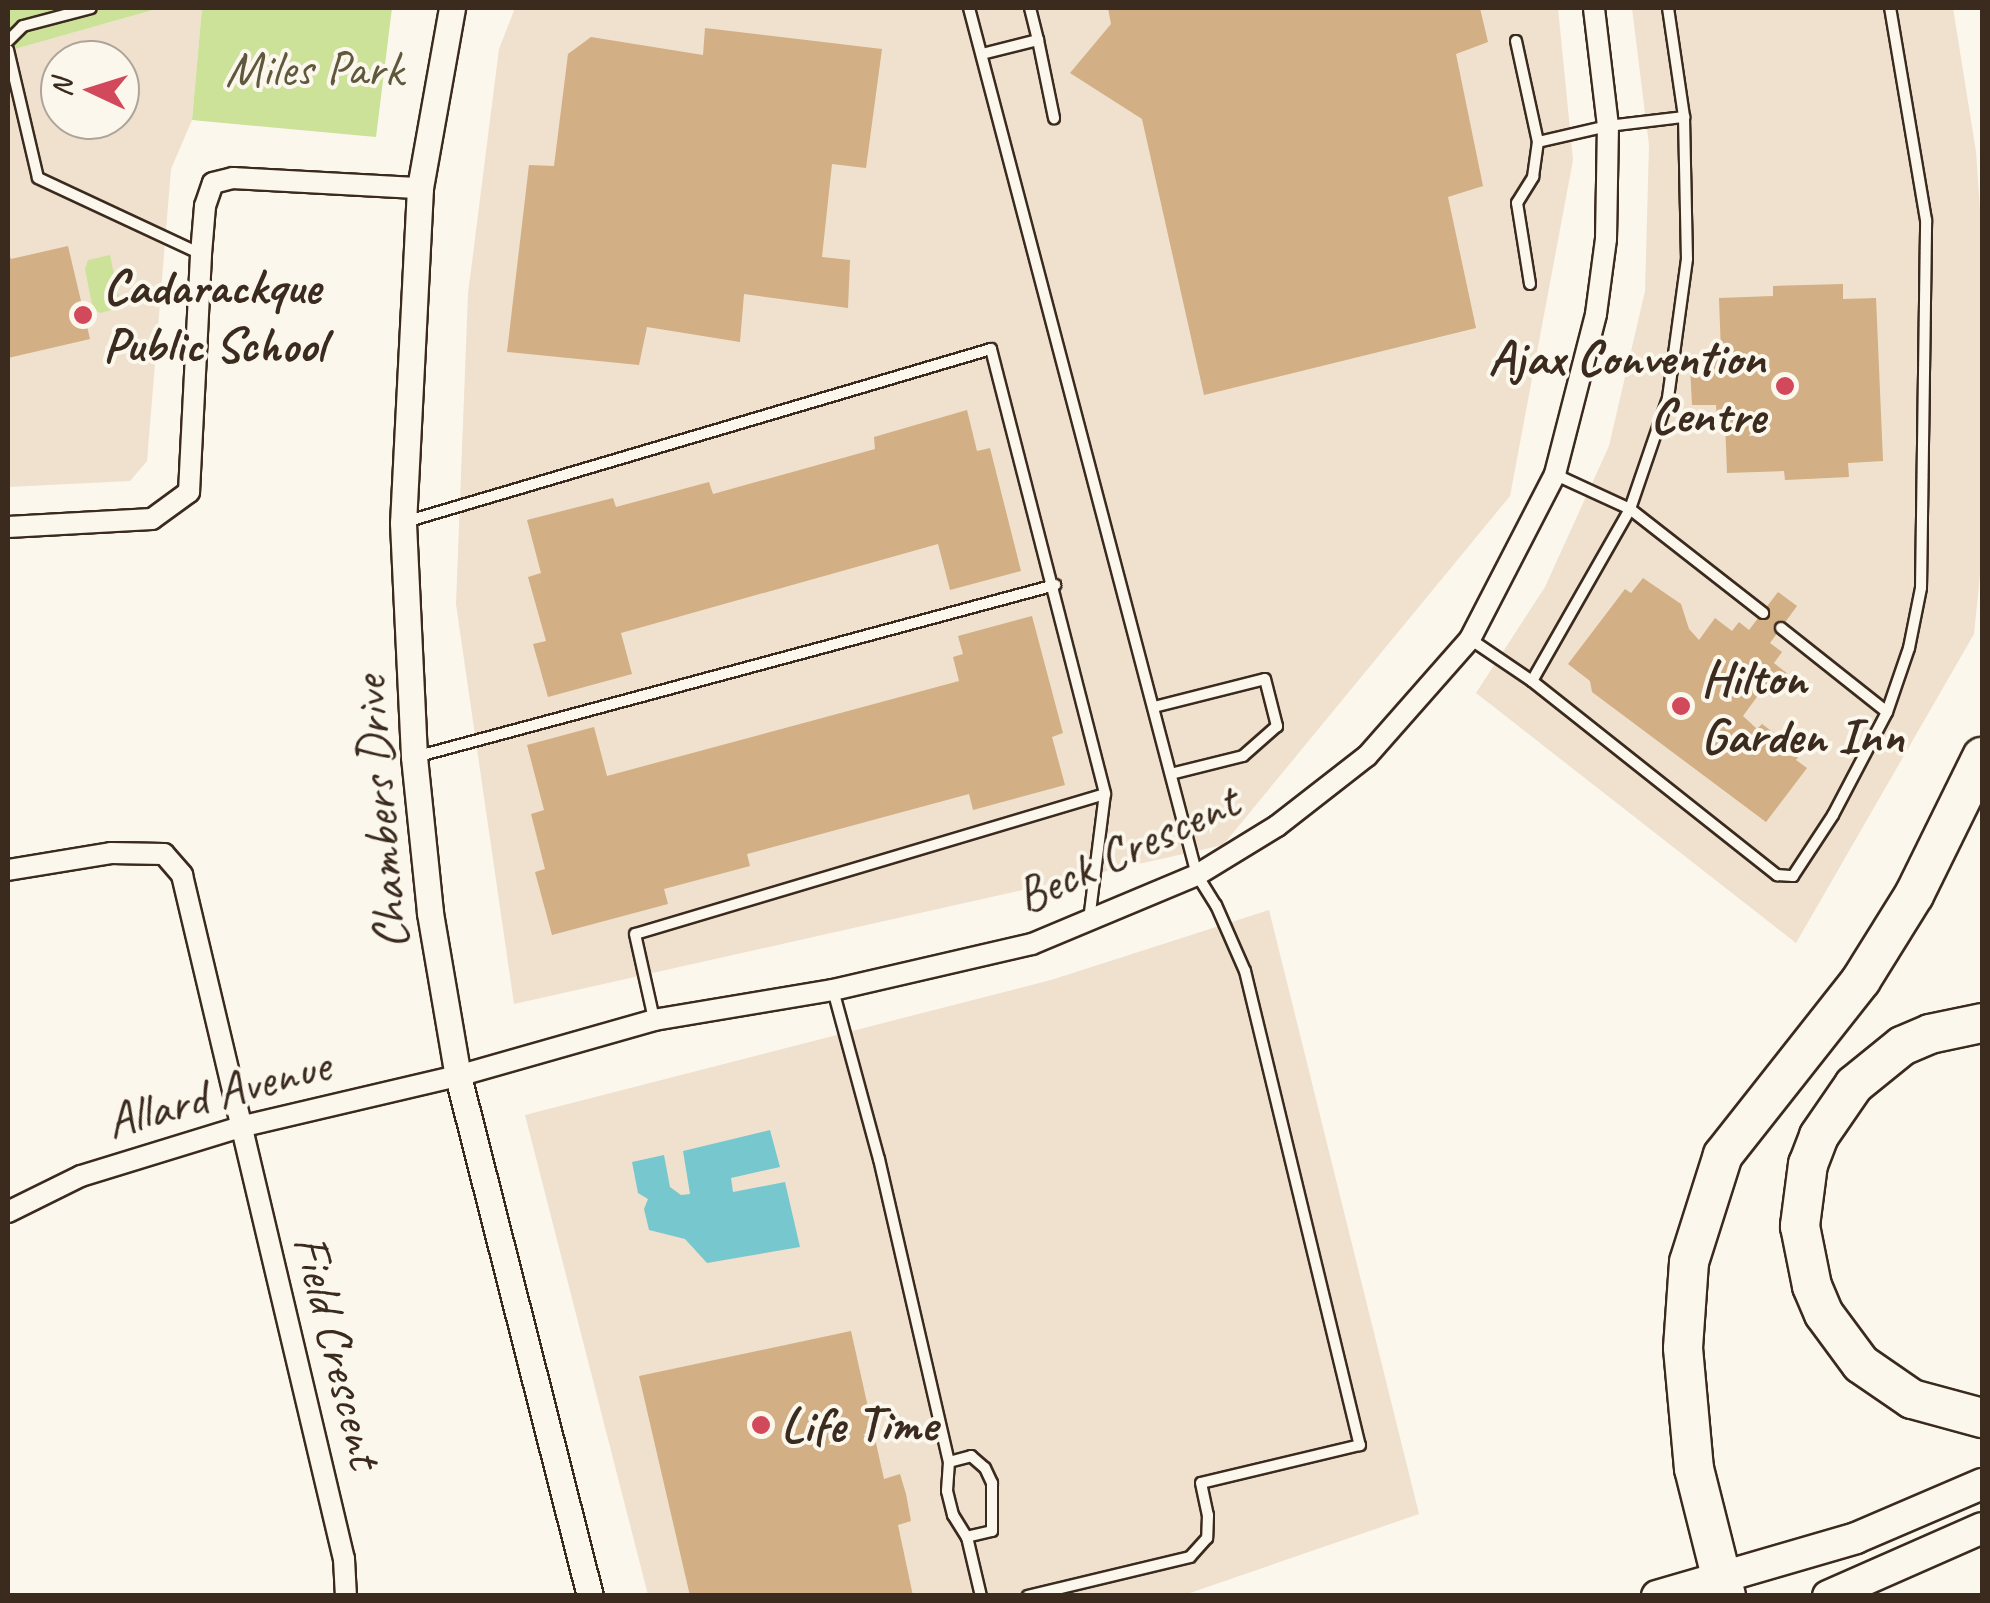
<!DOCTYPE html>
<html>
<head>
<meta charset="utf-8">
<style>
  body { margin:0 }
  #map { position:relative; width:1990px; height:1603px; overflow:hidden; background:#fbf7ec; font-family:Caveat,sans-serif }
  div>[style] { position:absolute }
  .built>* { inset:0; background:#efe1cd }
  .green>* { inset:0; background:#cbe298 }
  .water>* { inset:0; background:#77c8ce }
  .building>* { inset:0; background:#d2af84 }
  .roads { filter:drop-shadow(2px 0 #3b2a1e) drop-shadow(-2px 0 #3b2a1e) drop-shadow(0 2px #3b2a1e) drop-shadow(0 -2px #3b2a1e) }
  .service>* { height:10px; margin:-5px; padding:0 5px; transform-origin:5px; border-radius:5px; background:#fbf7ec }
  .minor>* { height:20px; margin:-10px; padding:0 10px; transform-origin:10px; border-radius:10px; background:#fbf7ec }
  .tertiary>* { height:25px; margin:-12.5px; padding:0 12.5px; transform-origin:12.5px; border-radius:12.5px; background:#fbf7ec }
  .secondary>* { height:30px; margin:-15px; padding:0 15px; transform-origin:15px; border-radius:15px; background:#fbf7ec }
  .motorway>* { height:38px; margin:-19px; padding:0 19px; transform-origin:19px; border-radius:19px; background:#fbf7ec }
  .dots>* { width:28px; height:28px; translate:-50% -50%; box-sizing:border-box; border:5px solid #fbf7ec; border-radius:50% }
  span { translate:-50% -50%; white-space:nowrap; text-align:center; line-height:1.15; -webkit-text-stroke:8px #fbf7ec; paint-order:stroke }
  .park-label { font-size:50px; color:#5f583c }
  .poi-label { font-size:50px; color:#3b2a1e; font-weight:700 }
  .left { translate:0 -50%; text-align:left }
  .right { translate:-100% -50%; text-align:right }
  .street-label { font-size:50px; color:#3b2a1e }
  .frame { position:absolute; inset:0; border:10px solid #3b2a1e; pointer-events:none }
  .north { position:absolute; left:40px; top:40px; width:100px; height:100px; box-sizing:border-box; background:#fbf7ec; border:2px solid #aea59a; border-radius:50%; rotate:274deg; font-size:28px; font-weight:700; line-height:40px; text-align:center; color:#3b2a1e }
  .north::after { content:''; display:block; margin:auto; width:35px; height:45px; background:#d1495b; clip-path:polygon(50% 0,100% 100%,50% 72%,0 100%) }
</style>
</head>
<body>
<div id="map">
  <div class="built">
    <i style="clip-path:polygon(evenodd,160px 8px,202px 8px,192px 120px,171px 169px,147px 461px,130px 481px,8px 487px,8px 51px,160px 8px,60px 60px,120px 60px,120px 120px,60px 120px,60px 60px)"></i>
    <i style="clip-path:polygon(515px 8px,1558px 8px,1573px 160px,1510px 496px,1223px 845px,514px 1004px,456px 604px,468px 294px,499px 49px)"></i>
    <i style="clip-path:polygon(1632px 8px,1953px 8px,1976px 152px,1982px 238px,1982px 555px,1974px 634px,1796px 943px,1476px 693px,1545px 587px,1609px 446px,1645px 291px,1649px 145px)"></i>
    <i style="clip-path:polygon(1269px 910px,1419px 1514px,1184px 1595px,648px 1595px,525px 1115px,1051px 980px)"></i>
  </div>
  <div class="green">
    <i style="clip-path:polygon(8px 8px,160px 8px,8px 51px)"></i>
    <i style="clip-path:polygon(202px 8px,392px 8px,376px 137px,192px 120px)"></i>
    <i style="clip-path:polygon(110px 255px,120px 302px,116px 309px,100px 313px,93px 309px,85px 269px,88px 260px)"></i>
  </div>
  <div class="water">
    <i style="clip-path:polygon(770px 1130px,780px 1167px,731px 1178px,733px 1192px,785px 1182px,800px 1247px,707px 1263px,685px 1239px,649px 1230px,644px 1209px,648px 1199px,638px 1193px,632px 1162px,664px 1155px,670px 1187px,681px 1195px,690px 1194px,683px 1151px)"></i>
  </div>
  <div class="building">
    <i style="clip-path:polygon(1108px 8px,1480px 8px,1488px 42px,1456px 54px,1483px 186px,1448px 197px,1476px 328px,1204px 395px,1142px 119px,1070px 73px,1111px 24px)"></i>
    <i style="clip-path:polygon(705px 28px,882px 49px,866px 168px,832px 164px,822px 257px,850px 260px,848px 308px,744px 294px,740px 342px,647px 327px,639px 365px,507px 352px,529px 165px,554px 166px,568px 54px,591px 37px,703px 55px)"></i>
    <i style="clip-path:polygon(68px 246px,90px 339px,8px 358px,8px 252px,11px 259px)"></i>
    <i style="clip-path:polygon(1843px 284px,1843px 299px,1876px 298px,1883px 461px,1848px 463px,1849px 477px,1785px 480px,1784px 471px,1727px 473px,1725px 421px,1717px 421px,1716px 405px,1692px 405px,1690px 366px,1715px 365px,1714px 353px,1721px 353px,1719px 298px,1773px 296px,1773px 286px)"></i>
    <i style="clip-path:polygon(967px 410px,977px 451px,990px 448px,1021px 571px,950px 590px,938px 544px,621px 633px,632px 674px,548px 697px,533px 644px,546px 641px,528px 577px,541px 573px,527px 520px,613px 498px,616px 507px,709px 482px,713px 494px,875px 449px,874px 437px)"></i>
    <i style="clip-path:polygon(1643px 578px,1681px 604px,1689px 629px,1699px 640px,1715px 618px,1732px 631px,1739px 622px,1749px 630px,1778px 592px,1797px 606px,1770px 643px,1782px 652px,1774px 663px,1788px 674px,1771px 697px,1762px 690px,1743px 716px,1757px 729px,1762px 724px,1801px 753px,1796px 760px,1807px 768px,1766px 822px,1592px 692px,1590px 681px,1568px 664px,1625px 589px,1631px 593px)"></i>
    <i style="clip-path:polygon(1032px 616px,1063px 733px,1052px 737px,1065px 785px,973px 810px,969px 794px,747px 854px,750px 866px,664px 889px,668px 904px,552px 935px,535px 872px,545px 869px,531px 814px,544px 810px,527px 745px,594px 727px,607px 776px,959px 681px,953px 657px,963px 654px,958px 636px)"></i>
    <i style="clip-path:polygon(851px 1331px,884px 1479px,900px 1474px,906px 1494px,911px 1521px,898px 1525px,913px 1596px,690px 1596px,639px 1376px)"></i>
  </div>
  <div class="roads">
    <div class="service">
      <i style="left:969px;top:8px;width:896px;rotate:75.27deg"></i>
      <i style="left:1197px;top:875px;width:36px;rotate:58deg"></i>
      <i style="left:1216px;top:905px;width:72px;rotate:66.3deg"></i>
      <i style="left:1245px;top:971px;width:488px;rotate:76.4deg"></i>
      <i style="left:1360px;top:1445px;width:163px;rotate:166.6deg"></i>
      <i style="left:1201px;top:1483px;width:33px;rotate:78deg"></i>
      <i style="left:1208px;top:1515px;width:23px;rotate:92deg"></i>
      <i style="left:1207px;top:1538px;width:25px;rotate:132deg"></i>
      <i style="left:1190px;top:1557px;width:167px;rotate:166.5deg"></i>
      <i style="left:1668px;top:8px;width:110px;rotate:81.6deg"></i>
      <i style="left:1038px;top:40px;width:80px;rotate:78.4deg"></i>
      <i style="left:8px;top:41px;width:21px;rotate:-45deg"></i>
      <i style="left:23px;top:26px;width:70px;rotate:-14.8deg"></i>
      <i style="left:1516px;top:41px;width:103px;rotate:77.7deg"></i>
      <i style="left:1538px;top:142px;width:72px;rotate:-12.9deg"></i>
      <i style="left:1608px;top:126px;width:77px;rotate:-6.8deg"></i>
      <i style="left:1684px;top:117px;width:142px;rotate:88.8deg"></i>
      <i style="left:1687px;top:259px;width:140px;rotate:97.8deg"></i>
      <i style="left:1668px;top:398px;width:117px;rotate:108.9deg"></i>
      <i style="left:1630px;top:509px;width:169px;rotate:38deg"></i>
      <i style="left:8px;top:50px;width:131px;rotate:76.8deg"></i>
      <i style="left:38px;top:178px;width:180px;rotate:25deg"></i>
      <i style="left:982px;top:54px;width:58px;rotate:-14deg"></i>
      <i style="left:1038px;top:40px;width:33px;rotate:-104deg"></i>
      <i style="left:1530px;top:284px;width:82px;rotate:-99.1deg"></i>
      <i style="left:1517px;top:203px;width:31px;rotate:-58deg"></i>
      <i style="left:1533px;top:177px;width:35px;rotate:-82deg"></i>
      <i style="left:405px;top:522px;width:611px;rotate:-16.45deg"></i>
      <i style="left:991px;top:349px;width:459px;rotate:75.6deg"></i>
      <i style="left:1105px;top:794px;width:490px;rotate:163.4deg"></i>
      <i style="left:635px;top:934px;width:87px;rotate:77.4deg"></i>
      <i style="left:1781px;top:628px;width:135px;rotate:38.4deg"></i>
      <i style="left:1470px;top:639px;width:75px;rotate:34.1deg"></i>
      <i style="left:1532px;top:681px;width:198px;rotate:-60.3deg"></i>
      <i style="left:1630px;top:509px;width:81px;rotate:-155.3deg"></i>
      <i style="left:1532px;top:681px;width:313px;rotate:38.4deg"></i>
      <i style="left:1777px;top:875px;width:16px;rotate:4deg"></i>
      <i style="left:1793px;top:876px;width:73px;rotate:-56.7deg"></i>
      <i style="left:1833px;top:815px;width:116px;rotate:-62.3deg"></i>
      <i style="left:1887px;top:712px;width:68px;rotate:-71deg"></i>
      <i style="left:1909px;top:648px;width:61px;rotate:-78.7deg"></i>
      <i style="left:1921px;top:588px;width:368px;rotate:-89.2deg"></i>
      <i style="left:1926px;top:220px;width:215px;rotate:-99.6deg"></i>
      <i style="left:1154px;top:707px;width:114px;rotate:-14.2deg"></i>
      <i style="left:1265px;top:679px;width:49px;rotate:75.7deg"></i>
      <i style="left:1277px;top:726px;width:45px;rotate:138.6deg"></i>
      <i style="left:1243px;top:756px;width:74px;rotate:166deg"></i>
      <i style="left:415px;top:757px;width:663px;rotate:-15.04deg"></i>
      <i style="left:1089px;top:920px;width:127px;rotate:-82.8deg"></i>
      <i style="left:833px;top:990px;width:175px;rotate:74.8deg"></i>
      <i style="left:879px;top:1159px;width:311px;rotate:77deg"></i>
      <i style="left:949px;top:1462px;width:29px;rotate:94deg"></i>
      <i style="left:947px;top:1491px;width:25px;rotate:76deg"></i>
      <i style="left:953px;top:1515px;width:26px;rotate:58deg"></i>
      <i style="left:967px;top:1537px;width:61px;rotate:76.7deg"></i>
      <i style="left:949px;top:1462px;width:23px;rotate:-15deg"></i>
      <i style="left:971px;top:1456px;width:18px;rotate:41deg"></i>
      <i style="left:985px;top:1468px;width:17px;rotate:65deg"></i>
      <i style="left:992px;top:1483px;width:48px;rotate:90deg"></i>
      <i style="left:992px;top:1531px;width:26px;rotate:167deg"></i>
    </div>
    <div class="minor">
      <i style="left:8px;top:527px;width:144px;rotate:-3.2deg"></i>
      <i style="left:152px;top:519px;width:46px;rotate:-36.1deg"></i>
      <i style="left:189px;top:492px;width:238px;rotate:-87.1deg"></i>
      <i style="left:201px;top:254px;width:48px;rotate:-85.2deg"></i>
      <i style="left:205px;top:206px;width:24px;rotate:-71deg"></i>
      <i style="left:213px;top:183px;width:21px;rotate:-14deg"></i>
      <i style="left:233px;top:178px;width:187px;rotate:3.1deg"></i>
      <i style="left:8px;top:870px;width:104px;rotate:-9.4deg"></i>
      <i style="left:111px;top:853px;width:53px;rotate:1.1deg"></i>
      <i style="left:164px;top:854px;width:28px;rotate:49deg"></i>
      <i style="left:182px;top:875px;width:703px;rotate:76.68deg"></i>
      <i style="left:344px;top:1559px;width:37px;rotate:87deg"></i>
      <i style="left:8px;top:1212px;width:81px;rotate:-26.3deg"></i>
      <i style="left:81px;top:1176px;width:166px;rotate:-17.1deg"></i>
      <i style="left:240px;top:1127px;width:224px;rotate:-13.2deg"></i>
      <i style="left:458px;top:1076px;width:204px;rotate:-15.9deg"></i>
      <i style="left:654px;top:1020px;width:181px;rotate:-9.5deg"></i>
      <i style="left:833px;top:990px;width:204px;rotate:-13deg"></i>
      <i style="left:1032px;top:944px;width:179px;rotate:-22.7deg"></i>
      <i style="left:1197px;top:875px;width:94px;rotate:-31.5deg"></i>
      <i style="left:1277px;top:826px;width:114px;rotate:-37.9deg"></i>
      <i style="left:1367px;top:756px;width:156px;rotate:-48.6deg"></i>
      <i style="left:1470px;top:639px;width:186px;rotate:-62.7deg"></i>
      <i style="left:1555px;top:474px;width:165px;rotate:-75.6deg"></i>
      <i style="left:1596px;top:314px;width:76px;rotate:-82.4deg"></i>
      <i style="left:1606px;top:239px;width:113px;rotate:-89deg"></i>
      <i style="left:1608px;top:126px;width:119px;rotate:-96.8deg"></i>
    </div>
    <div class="tertiary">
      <i style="left:452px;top:8px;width:183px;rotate:100.1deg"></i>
      <i style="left:420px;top:188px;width:335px;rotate:92.9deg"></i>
      <i style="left:403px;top:523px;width:234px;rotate:87.3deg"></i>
      <i style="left:414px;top:757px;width:157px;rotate:84.1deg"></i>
      <i style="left:430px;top:913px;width:165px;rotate:80.3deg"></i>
      <i style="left:458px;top:1076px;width:536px;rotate:75.76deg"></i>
    </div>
    <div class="secondary">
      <i style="left:1657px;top:1596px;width:207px;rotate:-16.2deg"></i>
      <i style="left:1856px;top:1538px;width:137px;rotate:-23.2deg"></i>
      <i style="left:1828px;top:1596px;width:168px;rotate:-23.8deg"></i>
    </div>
    <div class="motorway">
      <i style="left:1982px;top:1023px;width:53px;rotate:168.1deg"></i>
      <i style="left:1930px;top:1034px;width:30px;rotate:157deg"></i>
      <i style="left:1902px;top:1046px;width:62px;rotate:140.9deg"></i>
      <i style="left:1854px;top:1085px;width:62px;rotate:124.5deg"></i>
      <i style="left:1819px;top:1136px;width:30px;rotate:111deg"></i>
      <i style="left:1808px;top:1164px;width:63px;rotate:97.4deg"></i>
      <i style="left:1800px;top:1226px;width:61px;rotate:78.7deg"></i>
      <i style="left:1812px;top:1286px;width:30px;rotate:67deg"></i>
      <i style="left:1824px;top:1314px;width:62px;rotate:53.5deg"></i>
      <i style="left:1861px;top:1364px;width:62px;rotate:34.5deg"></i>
      <i style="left:1912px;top:1399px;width:73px;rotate:15.2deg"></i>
      <i style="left:1726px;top:1596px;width:131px;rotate:-104.1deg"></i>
      <i style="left:1694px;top:1469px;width:121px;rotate:-95.2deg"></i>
      <i style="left:1683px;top:1348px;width:86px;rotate:-86deg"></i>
      <i style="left:1689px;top:1262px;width:112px;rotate:-72.4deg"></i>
      <i style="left:1723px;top:1155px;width:223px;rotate:-51.7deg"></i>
      <i style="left:1861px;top:980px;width:100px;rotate:-58.1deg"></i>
      <i style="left:1914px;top:895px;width:154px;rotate:-63.8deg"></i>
    </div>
  </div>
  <div class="dots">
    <i style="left:83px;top:315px;background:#d1495b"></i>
    <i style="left:1785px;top:386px;background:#d1495b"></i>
    <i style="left:1681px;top:706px;background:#d1495b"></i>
    <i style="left:761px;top:1425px;background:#d1495b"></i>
  </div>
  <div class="park-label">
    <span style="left:314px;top:69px">Miles Park</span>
  </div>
  <div class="poi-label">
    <span class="left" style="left:103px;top:315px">Cadarackque<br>Public School</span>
    <span class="right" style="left:1765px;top:386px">Ajax Convention<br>Centre</span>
    <span class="left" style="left:1701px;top:706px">Hilton<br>Garden Inn</span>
    <span class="left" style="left:781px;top:1425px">Life Time</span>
  </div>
  <div class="street-label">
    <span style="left:380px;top:813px;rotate:-95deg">Chambers Drive</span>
    <span style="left:1127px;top:849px;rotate:-25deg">Beck Crescent</span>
    <span style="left:218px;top:1093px;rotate:-15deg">Allard Avenue</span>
    <span style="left:338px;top:1351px;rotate:76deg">Field Crescent</span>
  </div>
  <div class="frame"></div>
  <div class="north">N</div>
</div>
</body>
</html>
